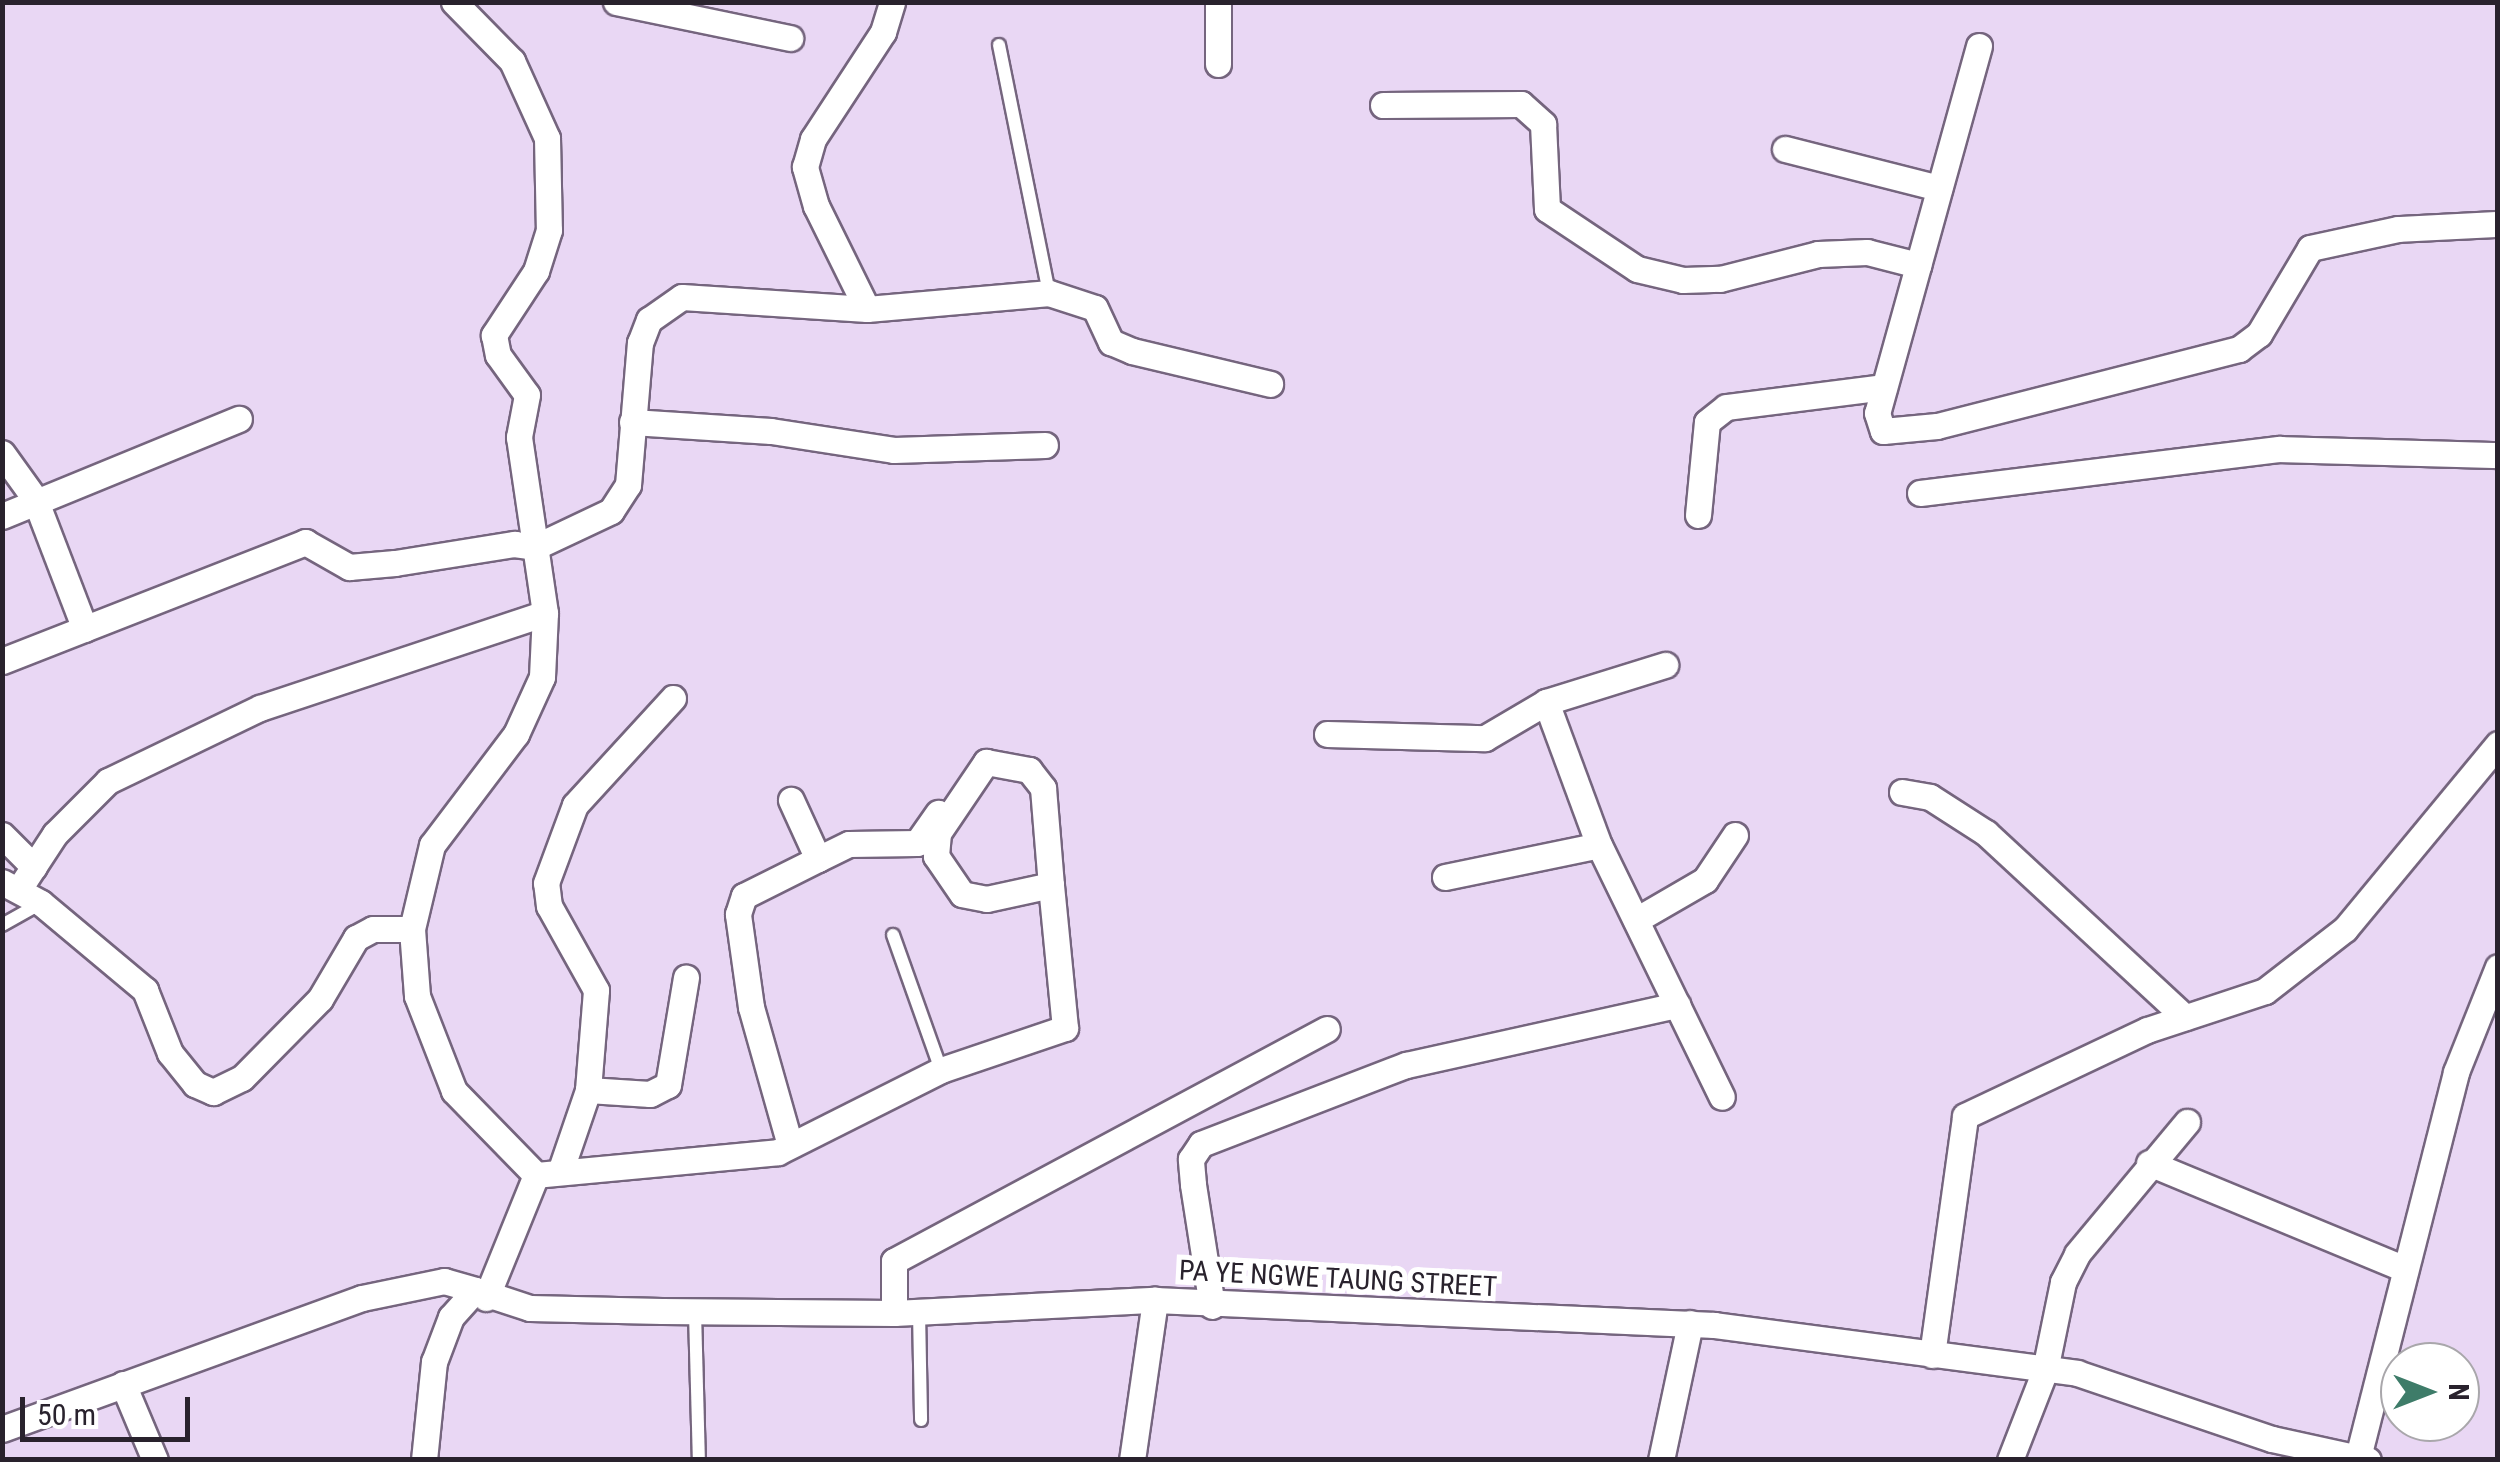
<!DOCTYPE html>
<html>
<head>
<meta charset="utf-8">
<style>
  body { margin:0 }
  #map { position:relative; width:2500px; height:1462px; overflow:hidden; background:#e9d7f4; font-family:"Roboto Condensed",sans-serif }
  div>[style] { position:absolute }
  .roads { filter:drop-shadow(2px 0 #75657e) drop-shadow(-2px 0 #75657e) drop-shadow(0 2px #75657e) drop-shadow(0 -2px #75657e) }
  .service>* { height:12px; margin:-6px; padding:0 6px; transform-origin:6px; border-radius:6px; background:#fff }
  .minor>* { height:25px; margin:-12.5px; padding:0 12.5px; transform-origin:12.5px; border-radius:12.5px; background:#fff }
  span { translate:-50% -50%; white-space:nowrap; text-align:center; line-height:1.15; -webkit-text-stroke:10px #fff; paint-order:stroke }
  .street-label { font-size:28px; color:#29222d }
  .frame { position:absolute; inset:0; border:5px solid #29222d; pointer-events:none }
  .north { position:absolute; left:2380px; top:1342px; width:100px; height:100px; box-sizing:border-box; background:#fff; border:2px solid #a9a7ab; border-radius:50%; rotate:90deg; font-size:28px; font-weight:700; line-height:40px; text-align:center; color:#29222d }
  .north::after { content:''; display:block; margin:auto; width:35px; height:45px; background:#3e7c69; clip-path:polygon(50% 0,100% 100%,50% 72%,0 100%) }
  .scale { position:absolute; left:20px; top:1397px; width:170px; height:45px; box-sizing:border-box; border:5px solid #29222d; border-top:0; padding-left:12px; font-size:30px; line-height:35px; white-space:nowrap; color:#29222d; -webkit-text-stroke:8px #fff; paint-order:stroke }
</style>
</head>
<body>
<div id="map">
  <div class="roads">
    <div class="service">
      <i style="left:999px;top:45px;width:253px;rotate:78.6deg"></i>
      <i style="left:2px;top:925px;width:45px;rotate:-29.4deg"></i>
      <i style="left:893px;top:935px;width:143px;rotate:70.4deg"></i>
      <i style="left:695px;top:1312px;width:148px;rotate:88.5deg"></i>
      <i style="left:919px;top:1312px;width:108px;rotate:88.9deg"></i>
    </div>
    <div class="minor">
      <i style="left:454px;top:2px;width:83px;rotate:45.5deg"></i>
      <i style="left:512px;top:61px;width:85px;rotate:65.6deg"></i>
      <i style="left:547px;top:138px;width:92px;rotate:88.8deg"></i>
      <i style="left:549px;top:230px;width:43px;rotate:107.6deg"></i>
      <i style="left:536px;top:271px;width:77px;rotate:123.3deg"></i>
      <i style="left:494px;top:335px;width:20px;rotate:79deg"></i>
      <i style="left:498px;top:355px;width:49px;rotate:54.1deg"></i>
      <i style="left:527px;top:395px;width:43px;rotate:100.8deg"></i>
      <i style="left:519px;top:437px;width:178px;rotate:81.6deg"></i>
      <i style="left:545px;top:613px;width:64px;rotate:92.7deg"></i>
      <i style="left:542px;top:677px;width:63px;rotate:114.5deg"></i>
      <i style="left:516px;top:734px;width:139px;rotate:127.1deg"></i>
      <i style="left:432px;top:845px;width:86px;rotate:103.4deg"></i>
      <i style="left:412px;top:929px;width:67px;rotate:85.7deg"></i>
      <i style="left:417px;top:996px;width:102px;rotate:68.7deg"></i>
      <i style="left:454px;top:1091px;width:117px;rotate:45.7deg"></i>
      <i style="left:616px;top:2px;width:178px;rotate:11.7deg"></i>
      <i style="left:1218px;top:2px;width:62px;rotate:90deg"></i>
      <i style="left:1979px;top:46px;width:381px;rotate:105.5deg"></i>
      <i style="left:1877px;top:413px;width:19px;rotate:72deg"></i>
      <i style="left:1883px;top:431px;width:54px;rotate:-5.3deg"></i>
      <i style="left:1937px;top:426px;width:312px;rotate:-14.3deg"></i>
      <i style="left:2239px;top:349px;width:25px;rotate:-37deg"></i>
      <i style="left:2259px;top:334px;width:100px;rotate:-59.3deg"></i>
      <i style="left:2310px;top:248px;width:90px;rotate:-12.2deg"></i>
      <i style="left:2398px;top:229px;width:100px;rotate:-2.9deg"></i>
      <i style="left:1383px;top:105px;width:138px;rotate:-0.4deg"></i>
      <i style="left:1521px;top:104px;width:30px;rotate:42deg"></i>
      <i style="left:1543px;top:124px;width:85px;rotate:87.3deg"></i>
      <i style="left:1547px;top:209px;width:108px;rotate:33.7deg"></i>
      <i style="left:1637px;top:269px;width:47px;rotate:13.4deg"></i>
      <i style="left:1683px;top:280px;width:37px;rotate:-2deg"></i>
      <i style="left:1720px;top:279px;width:101px;rotate:-14.3deg"></i>
      <i style="left:1818px;top:254px;width:49px;rotate:-2.3deg"></i>
      <i style="left:1867px;top:252px;width:53px;rotate:14.3deg"></i>
      <i style="left:1785px;top:149px;width:159px;rotate:14.2deg"></i>
      <i style="left:867px;top:309px;width:115px;rotate:-116.3deg"></i>
      <i style="left:816px;top:206px;width:41px;rotate:-105.8deg"></i>
      <i style="left:805px;top:167px;width:29px;rotate:-74deg"></i>
      <i style="left:813px;top:139px;width:128px;rotate:-56.8deg"></i>
      <i style="left:883px;top:32px;width:31px;rotate:-73deg"></i>
      <i style="left:632px;top:422px;width:139px;rotate:3.7deg"></i>
      <i style="left:771px;top:431px;width:124px;rotate:8.8deg"></i>
      <i style="left:894px;top:450px;width:151px;rotate:-1.9deg"></i>
      <i style="left:2px;top:453px;width:57px;rotate:54.3deg"></i>
      <i style="left:35px;top:499px;width:139px;rotate:69deg"></i>
      <i style="left:1920px;top:493px;width:363px;rotate:-7deg"></i>
      <i style="left:2280px;top:449px;width:218px;rotate:1.6deg"></i>
      <i style="left:1698px;top:515px;width:93px;rotate:-84.5deg"></i>
      <i style="left:1707px;top:422px;width:24px;rotate:-38deg"></i>
      <i style="left:1726px;top:407px;width:159px;rotate:-7.2deg"></i>
      <i style="left:2px;top:516px;width:256px;rotate:-22.3deg"></i>
      <i style="left:2px;top:661px;width:326px;rotate:-21.4deg"></i>
      <i style="left:305px;top:542px;width:51px;rotate:29.6deg"></i>
      <i style="left:349px;top:567px;width:46px;rotate:-5deg"></i>
      <i style="left:395px;top:563px;width:121px;rotate:-9.1deg"></i>
      <i style="left:514px;top:544px;width:21px;rotate:8deg"></i>
      <i style="left:535px;top:547px;width:84px;rotate:-25.3deg"></i>
      <i style="left:611px;top:511px;width:31px;rotate:-57deg"></i>
      <i style="left:628px;top:485px;width:143px;rotate:-85.2deg"></i>
      <i style="left:640px;top:343px;width:25px;rotate:-69deg"></i>
      <i style="left:649px;top:320px;width:40px;rotate:-34.9deg"></i>
      <i style="left:682px;top:297px;width:185px;rotate:3.7deg"></i>
      <i style="left:867px;top:309px;width:183px;rotate:-5deg"></i>
      <i style="left:1049px;top:293px;width:48px;rotate:18.1deg"></i>
      <i style="left:1095px;top:308px;width:38px;rotate:65deg"></i>
      <i style="left:1111px;top:342px;width:23px;rotate:23deg"></i>
      <i style="left:1132px;top:351px;width:142px;rotate:13.4deg"></i>
      <i style="left:1546px;top:702px;width:153px;rotate:69.7deg"></i>
      <i style="left:1599px;top:845px;width:280px;rotate:64deg"></i>
      <i style="left:1327px;top:734px;width:158px;rotate:1.5deg"></i>
      <i style="left:1485px;top:738px;width:71px;rotate:-30.5deg"></i>
      <i style="left:1546px;top:702px;width:125px;rotate:-17.3deg"></i>
      <i style="left:1902px;top:792px;width:28px;rotate:10deg"></i>
      <i style="left:1930px;top:797px;width:67px;rotate:32.7deg"></i>
      <i style="left:1986px;top:833px;width:271px;rotate:42.8deg"></i>
      <i style="left:2px;top:835px;width:45px;rotate:45deg"></i>
      <i style="left:818px;top:859px;width:34px;rotate:-26deg"></i>
      <i style="left:849px;top:844px;width:68px;rotate:-0.8deg"></i>
      <i style="left:917px;top:843px;width:37px;rotate:-55deg"></i>
      <i style="left:1445px;top:877px;width:157px;rotate:-11.7deg"></i>
      <i style="left:2px;top:882px;width:44px;rotate:28.3deg"></i>
      <i style="left:41px;top:903px;width:136px;rotate:39.9deg"></i>
      <i style="left:145px;top:990px;width:68px;rotate:68.4deg"></i>
      <i style="left:170px;top:1053px;width:40px;rotate:51deg"></i>
      <i style="left:195px;top:1084px;width:20px;rotate:24deg"></i>
      <i style="left:213px;top:1092px;width:32px;rotate:-26deg"></i>
      <i style="left:242px;top:1078px;width:111px;rotate:-45.4deg"></i>
      <i style="left:320px;top:999px;width:71px;rotate:-59.5deg"></i>
      <i style="left:356px;top:938px;width:19px;rotate:-28deg"></i>
      <i style="left:373px;top:929px;width:39px"></i>
      <i style="left:19px;top:889px;width:66px;rotate:-56.8deg"></i>
      <i style="left:55px;top:834px;width:75px;rotate:-45deg"></i>
      <i style="left:108px;top:781px;width:169px;rotate:-25.7deg"></i>
      <i style="left:260px;top:708px;width:300px;rotate:-18.4deg"></i>
      <i style="left:1636px;top:920px;width:80px;rotate:-30.1deg"></i>
      <i style="left:1705px;top:880px;width:54px;rotate:-56.3deg"></i>
      <i style="left:588px;top:1090px;width:62px;rotate:3.7deg"></i>
      <i style="left:650px;top:1094px;width:20px;rotate:-27deg"></i>
      <i style="left:668px;top:1085px;width:109px;rotate:-80.5deg"></i>
      <i style="left:790px;top:1145px;width:143px;rotate:-105.8deg"></i>
      <i style="left:751px;top:1007px;width:94px;rotate:-98deg"></i>
      <i style="left:738px;top:914px;width:19px;rotate:-72deg"></i>
      <i style="left:744px;top:896px;width:83px;rotate:-26.6deg"></i>
      <i style="left:818px;top:859px;width:65px;rotate:-114.6deg"></i>
      <i style="left:2149px;top:1163px;width:274px;rotate:22.5deg"></i>
      <i style="left:560px;top:1172px;width:87px;rotate:-71.1deg"></i>
      <i style="left:588px;top:1090px;width:100px;rotate:-85.4deg"></i>
      <i style="left:596px;top:990px;width:96px;rotate:-119.2deg"></i>
      <i style="left:549px;top:906px;width:23px;rotate:-97deg"></i>
      <i style="left:546px;top:883px;width:83px;rotate:-69.6deg"></i>
      <i style="left:575px;top:805px;width:145px;rotate:-47.5deg"></i>
      <i style="left:536px;top:1175px;width:243px;rotate:-5.4deg"></i>
      <i style="left:778px;top:1152px;width:182px;rotate:-26.7deg"></i>
      <i style="left:941px;top:1070px;width:131px;rotate:-18.7deg"></i>
      <i style="left:1065px;top:1028px;width:144px;rotate:-95.6deg"></i>
      <i style="left:1051px;top:885px;width:66px;rotate:167.7deg"></i>
      <i style="left:987px;top:899px;width:25px;rotate:-169deg"></i>
      <i style="left:962px;top:894px;width:46px;rotate:-124.4deg"></i>
      <i style="left:936px;top:856px;width:23px;rotate:-85deg"></i>
      <i style="left:938px;top:833px;width:86px;rotate:-55.9deg"></i>
      <i style="left:986px;top:762px;width:44px;rotate:10.5deg"></i>
      <i style="left:1029px;top:770px;width:23px;rotate:52deg"></i>
      <i style="left:1043px;top:788px;width:97px;rotate:85.3deg"></i>
      <i style="left:486px;top:1298px;width:133px;rotate:-67.9deg"></i>
      <i style="left:1212px;top:1306px;width:123px;rotate:-98.9deg"></i>
      <i style="left:1193px;top:1184px;width:25px;rotate:-95deg"></i>
      <i style="left:1191px;top:1159px;width:18px;rotate:-56deg"></i>
      <i style="left:1201px;top:1144px;width:220px;rotate:-21.1deg"></i>
      <i style="left:1406px;top:1065px;width:278px;rotate:-12.5deg"></i>
      <i style="left:894px;top:1313px;width:52px;rotate:-90deg"></i>
      <i style="left:894px;top:1261px;width:491px;rotate:-28.2deg"></i>
      <i style="left:1932px;top:1355px;width:241px;rotate:-82.1deg"></i>
      <i style="left:1965px;top:1116px;width:201px;rotate:-25.3deg"></i>
      <i style="left:2147px;top:1030px;width:124px;rotate:-18.3deg"></i>
      <i style="left:2265px;top:991px;width:101px;rotate:-37.8deg"></i>
      <i style="left:2345px;top:929px;width:240px;rotate:-50.4deg"></i>
      <i style="left:123px;top:1384px;width:82px;rotate:67.2deg"></i>
      <i style="left:2px;top:1429px;width:383px;rotate:-20deg"></i>
      <i style="left:362px;top:1298px;width:84px;rotate:-11.7deg"></i>
      <i style="left:444px;top:1281px;width:32px;rotate:16deg"></i>
      <i style="left:2358px;top:1457px;width:397px;rotate:-75.7deg"></i>
      <i style="left:2456px;top:1072px;width:113px;rotate:-68.2deg"></i>
      <i style="left:424px;top:1460px;width:99px;rotate:-84.2deg"></i>
      <i style="left:434px;top:1362px;width:48px;rotate:-69.3deg"></i>
      <i style="left:451px;top:1317px;width:36px;rotate:-48deg"></i>
      <i style="left:475px;top:1290px;width:58px;rotate:18.1deg"></i>
      <i style="left:530px;top:1308px;width:132px;rotate:1.3deg"></i>
      <i style="left:662px;top:1311px;width:232px;rotate:0.5deg"></i>
      <i style="left:894px;top:1313px;width:261px;rotate:-2.9deg"></i>
      <i style="left:1155px;top:1300px;width:560px;rotate:2.56deg"></i>
      <i style="left:1714px;top:1325px;width:366px;rotate:7.5deg"></i>
      <i style="left:2077px;top:1373px;width:206px;rotate:18.7deg"></i>
      <i style="left:2272px;top:1439px;width:98px;rotate:12.3deg"></i>
      <i style="left:1132px;top:1460px;width:162px;rotate:-81.8deg"></i>
      <i style="left:1661px;top:1460px;width:140px;rotate:-78deg"></i>
      <i style="left:2010px;top:1460px;width:97px;rotate:-68.7deg"></i>
      <i style="left:2045px;top:1370px;width:90px;rotate:-78.4deg"></i>
      <i style="left:2063px;top:1282px;width:31px;rotate:-63deg"></i>
      <i style="left:2077px;top:1254px;width:172px;rotate:-50.2deg"></i>
    </div>
  </div>
  <div class="street-label">
    <span style="left:1338px;top:1279px;rotate:3deg">PA YE NGWE TAUNG STREET</span>
  </div>
  <div class="frame"></div>
  <div class="north">N</div>
  <div class="scale">50 m</div>
</div>
</body>
</html>
